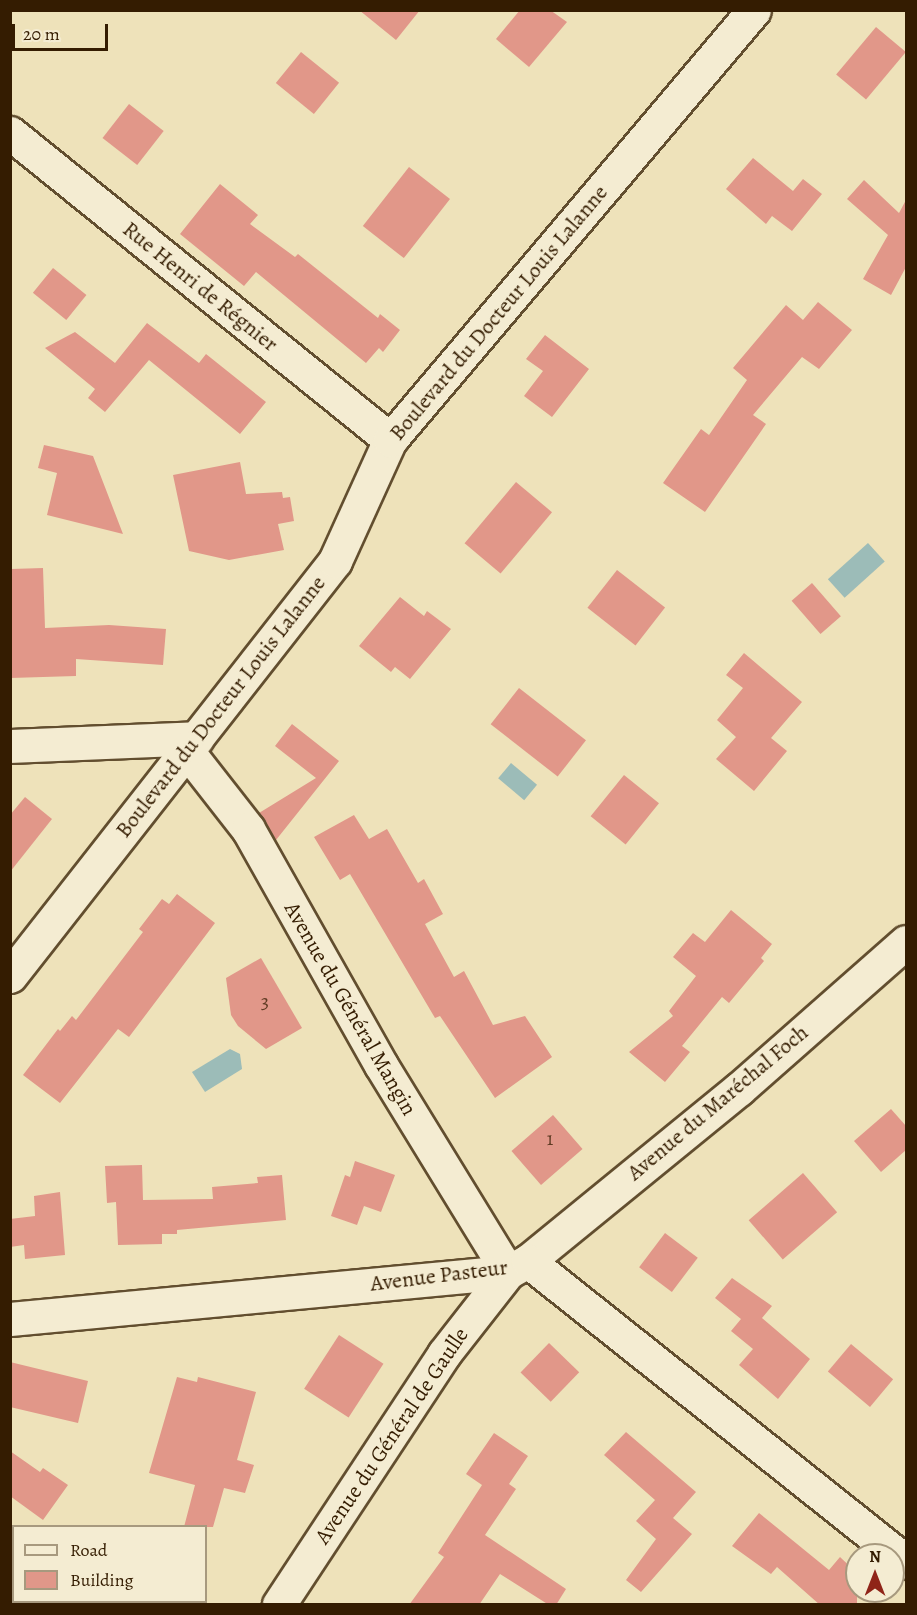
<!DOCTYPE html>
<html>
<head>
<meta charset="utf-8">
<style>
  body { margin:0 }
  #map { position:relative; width:917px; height:1615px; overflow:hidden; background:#eee2ba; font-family:Alegreya,serif }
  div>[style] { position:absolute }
  .water>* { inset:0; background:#9cbcb8; transform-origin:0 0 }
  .building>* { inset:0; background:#e19789; transform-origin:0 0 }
  .roads { filter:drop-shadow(2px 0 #624e2f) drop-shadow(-2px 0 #624e2f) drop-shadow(0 2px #624e2f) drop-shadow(0 -2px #624e2f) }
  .street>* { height:33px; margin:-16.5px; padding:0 16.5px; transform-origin:16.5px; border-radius:16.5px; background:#f4ecd2 }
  span { translate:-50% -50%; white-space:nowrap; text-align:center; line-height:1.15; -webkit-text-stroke:4.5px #f4ecd2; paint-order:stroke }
  .number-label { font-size:20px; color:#5f3b23 }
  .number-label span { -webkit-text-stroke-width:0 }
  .street-label { font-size:22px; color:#341c01 }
  .frame { position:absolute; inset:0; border:12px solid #341c01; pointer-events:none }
  .legend { position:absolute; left:12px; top:1525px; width:195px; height:78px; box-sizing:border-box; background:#f4ecd2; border:2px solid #a7997e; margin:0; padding:8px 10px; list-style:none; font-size:18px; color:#341c01 }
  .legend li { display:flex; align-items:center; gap:12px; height:30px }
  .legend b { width:30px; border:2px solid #a7997e }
  .north { position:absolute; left:845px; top:1543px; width:60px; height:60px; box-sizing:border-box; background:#f4ecd2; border:2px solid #a7997e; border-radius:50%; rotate:0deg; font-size:16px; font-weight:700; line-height:24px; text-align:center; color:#341c01 }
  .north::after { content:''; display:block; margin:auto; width:21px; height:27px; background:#8f2418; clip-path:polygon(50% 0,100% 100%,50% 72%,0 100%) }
  .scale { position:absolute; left:12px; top:24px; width:96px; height:27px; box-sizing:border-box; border:3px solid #341c01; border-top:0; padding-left:8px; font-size:18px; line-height:21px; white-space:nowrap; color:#341c01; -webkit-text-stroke:4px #f4ecd2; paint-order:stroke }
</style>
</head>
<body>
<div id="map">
  <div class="water">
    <i style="left:868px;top:543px;width:25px;height:54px;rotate:48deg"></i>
    <i style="left:511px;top:763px;width:34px;height:20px;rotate:40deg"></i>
    <i style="clip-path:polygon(230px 1049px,240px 1054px,242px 1069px,205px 1092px,192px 1072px)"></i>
  </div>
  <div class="building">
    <i style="clip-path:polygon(359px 10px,420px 10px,396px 40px)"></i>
    <i style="clip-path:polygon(520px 10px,550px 10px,567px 22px,529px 67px,496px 39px)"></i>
    <i style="left:876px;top:27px;width:39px;height:62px;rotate:40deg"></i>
    <i style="left:301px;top:52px;width:49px;height:40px;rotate:39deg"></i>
    <i style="left:129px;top:104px;width:44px;height:43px;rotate:38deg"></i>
    <i style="clip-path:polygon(753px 158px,793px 191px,803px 179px,822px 194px,792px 231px,772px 216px,766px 224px,726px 189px)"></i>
    <i style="left:409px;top:167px;width:52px;height:75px;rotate:38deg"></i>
    <i style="clip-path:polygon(864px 180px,899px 213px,906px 200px,906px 267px,891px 295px,863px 279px,888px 235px,847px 199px)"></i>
    <i style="clip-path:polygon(220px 184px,258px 215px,250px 224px,295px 257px,298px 254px,378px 318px,380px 314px,400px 330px,383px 352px,379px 348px,366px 363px,256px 272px,244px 286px,180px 234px)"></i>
    <i style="left:53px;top:268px;width:43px;height:32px;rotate:39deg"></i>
    <i style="clip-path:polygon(818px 302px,852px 330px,819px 369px,802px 357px,753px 415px,766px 424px,705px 512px,663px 483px,701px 429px,709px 435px,747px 380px,733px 368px,786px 305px,803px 320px)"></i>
    <i style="clip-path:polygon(147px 323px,199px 363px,206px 354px,266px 402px,240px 434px,149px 360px,105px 412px,88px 398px,95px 389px,45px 348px,75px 332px,115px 363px)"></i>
    <i style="clip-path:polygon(545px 335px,589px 369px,552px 417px,524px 396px,543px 371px,526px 359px)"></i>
    <i style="clip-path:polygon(44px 445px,93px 456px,123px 534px,47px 515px,57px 473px,38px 468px)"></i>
    <i style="clip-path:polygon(240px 462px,246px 494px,282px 492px,283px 498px,290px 497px,294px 521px,278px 524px,284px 550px,229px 560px,189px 551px,173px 475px)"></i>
    <i style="left:516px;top:482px;width:47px;height:80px;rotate:40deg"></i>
    <i style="clip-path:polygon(43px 568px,45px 628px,109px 625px,166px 629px,163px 665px,76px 659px,76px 676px,10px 678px,11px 569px)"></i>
    <i style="left:617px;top:570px;width:61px;height:48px;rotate:38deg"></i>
    <i style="left:812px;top:583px;width:44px;height:27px;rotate:49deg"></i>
    <i style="clip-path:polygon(400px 597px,424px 616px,427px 611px,451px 629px,410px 679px,395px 667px,391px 672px,359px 646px)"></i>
    <i style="clip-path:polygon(744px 653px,802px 702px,771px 738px,787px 751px,754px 791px,716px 759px,736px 737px,717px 720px,743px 688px,726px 675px)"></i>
    <i style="left:519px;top:688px;width:85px;height:46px;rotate:38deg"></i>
    <i style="clip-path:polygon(292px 724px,339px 761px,276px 840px,259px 813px,316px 778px,275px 746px)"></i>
    <i style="left:624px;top:775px;width:45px;height:53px;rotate:39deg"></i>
    <i style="clip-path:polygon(25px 797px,52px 819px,10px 872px,10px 815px)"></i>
    <i style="clip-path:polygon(354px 815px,369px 839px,387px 829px,418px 883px,424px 879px,443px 914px,425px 924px,454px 977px,464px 971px,493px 1025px,525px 1016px,552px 1057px,495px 1098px,440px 1016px,435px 1018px,350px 874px,340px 880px,314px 837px)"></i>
    <i style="clip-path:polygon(177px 894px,215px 923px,129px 1037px,118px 1029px,60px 1103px,23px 1075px,58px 1029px,60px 1031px,72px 1016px,76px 1020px,143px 932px,139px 929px,162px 899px,169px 904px)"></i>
    <i style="clip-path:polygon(731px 910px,772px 944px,761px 958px,764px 961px,729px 1003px,722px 997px,682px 1046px,690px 1052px,665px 1082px,629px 1052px,673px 1016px,669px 1011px,696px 976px,673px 957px,693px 933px,705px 942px)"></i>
    <i style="clip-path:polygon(261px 958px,302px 1028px,266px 1049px,238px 1026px,231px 1015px,226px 978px)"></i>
    <i style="clip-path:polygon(891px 1109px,906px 1126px,906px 1150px,881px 1172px,854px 1141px)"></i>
    <i style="left:553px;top:1115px;width:45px;height:55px;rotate:49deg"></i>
    <i style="clip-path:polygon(355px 1161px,395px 1175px,381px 1212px,364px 1206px,357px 1225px,331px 1216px,345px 1175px,350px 1177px)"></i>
    <i style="clip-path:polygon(142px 1165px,143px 1200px,213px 1199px,212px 1187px,258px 1183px,257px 1177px,282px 1175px,286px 1220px,177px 1230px,177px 1234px,162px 1234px,162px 1244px,118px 1245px,116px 1202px,107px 1203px,105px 1166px)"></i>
    <i style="left:803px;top:1173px;width:52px;height:72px;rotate:49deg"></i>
    <i style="clip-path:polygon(60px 1192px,65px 1255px,25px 1259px,24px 1245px,10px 1247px,10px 1219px,35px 1216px,34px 1196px)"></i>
    <i style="left:665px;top:1233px;width:41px;height:43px;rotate:37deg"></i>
    <i style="clip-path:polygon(732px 1278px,772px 1306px,762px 1318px,810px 1359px,778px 1399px,739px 1365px,753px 1349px,731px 1331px,741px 1319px,715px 1298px)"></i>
    <i style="left:339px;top:1335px;width:53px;height:64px;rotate:33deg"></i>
    <i style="left:549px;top:1343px;width:42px;height:41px;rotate:44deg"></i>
    <i style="left:851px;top:1344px;width:55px;height:36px;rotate:40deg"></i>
    <i style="clip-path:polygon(10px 1362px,88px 1381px,78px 1423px,10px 1407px)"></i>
    <i style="clip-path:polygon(177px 1377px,197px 1382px,198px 1377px,256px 1392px,237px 1460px,254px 1465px,245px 1493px,224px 1488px,213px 1527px,184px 1527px,195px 1485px,149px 1473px)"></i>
    <i style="clip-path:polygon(626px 1432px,696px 1492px,673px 1518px,692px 1534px,641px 1592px,626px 1580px,656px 1539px,636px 1521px,655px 1500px,604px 1455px)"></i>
    <i style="clip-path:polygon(494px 1433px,528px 1456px,509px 1484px,516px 1489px,485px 1535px,566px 1589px,556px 1605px,549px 1605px,500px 1574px,479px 1605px,409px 1605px,444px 1557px,438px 1553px,482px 1485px,466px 1474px)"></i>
    <i style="clip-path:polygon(10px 1451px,40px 1472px,43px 1468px,68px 1485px,43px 1520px,10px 1496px)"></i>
    <i style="clip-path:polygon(759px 1513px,829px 1570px,840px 1557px,857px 1573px,857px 1605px,820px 1605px,777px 1567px,771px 1574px,732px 1546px)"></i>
  </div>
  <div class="roads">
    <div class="street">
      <i style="left:10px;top:133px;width:489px;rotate:38.9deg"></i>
      <i style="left:10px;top:746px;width:187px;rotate:-2.4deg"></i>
      <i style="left:187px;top:751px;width:99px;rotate:52deg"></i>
      <i style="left:248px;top:829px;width:271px;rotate:60.6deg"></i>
      <i style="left:381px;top:1065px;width:243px;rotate:58.5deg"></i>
      <i style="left:508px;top:1272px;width:104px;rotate:128deg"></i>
      <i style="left:444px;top:1354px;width:300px;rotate:123.4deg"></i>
      <i style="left:10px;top:976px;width:527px;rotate:-51.93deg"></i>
      <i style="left:335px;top:561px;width:133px;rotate:-65.6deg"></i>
      <i style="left:390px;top:440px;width:563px;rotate:-49.75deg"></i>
      <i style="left:528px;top:1261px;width:272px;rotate:-39.2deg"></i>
      <i style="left:739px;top:1089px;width:222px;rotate:-41.4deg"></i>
      <i style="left:10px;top:1319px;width:500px;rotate:-5.39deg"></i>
      <i style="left:508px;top:1272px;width:23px;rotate:-29deg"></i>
      <i style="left:528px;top:1261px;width:483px;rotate:38.5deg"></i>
      <i style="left:10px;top:1568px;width:5px;rotate:37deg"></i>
      <i style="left:51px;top:1602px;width:4px;rotate:27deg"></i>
    </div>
  </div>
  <div class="number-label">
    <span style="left:265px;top:1001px">3</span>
    <span style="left:550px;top:1138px">1</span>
  </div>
  <div class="street-label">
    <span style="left:200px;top:287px;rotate:39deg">Rue Henri de Régnier</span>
    <span style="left:499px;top:313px;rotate:-50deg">Boulevard du Docteur Louis Lalanne</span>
    <span style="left:221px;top:707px;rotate:-52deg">Boulevard du Docteur Louis Lalanne</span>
    <span style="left:350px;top:1009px;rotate:60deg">Avenue du Général Mangin</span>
    <span style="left:718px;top:1103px;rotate:-40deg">Avenue du Maréchal Foch</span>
    <span style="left:439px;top:1276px;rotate:-7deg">Avenue Pasteur</span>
    <span style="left:392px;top:1436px;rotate:-56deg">Avenue du Général de Gaulle</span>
  </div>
  <div class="frame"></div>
  <ul class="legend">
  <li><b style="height:8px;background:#f4ecd2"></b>Road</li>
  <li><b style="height:16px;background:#e19789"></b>Building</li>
  </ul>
  <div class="north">N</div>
  <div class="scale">20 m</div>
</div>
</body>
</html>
